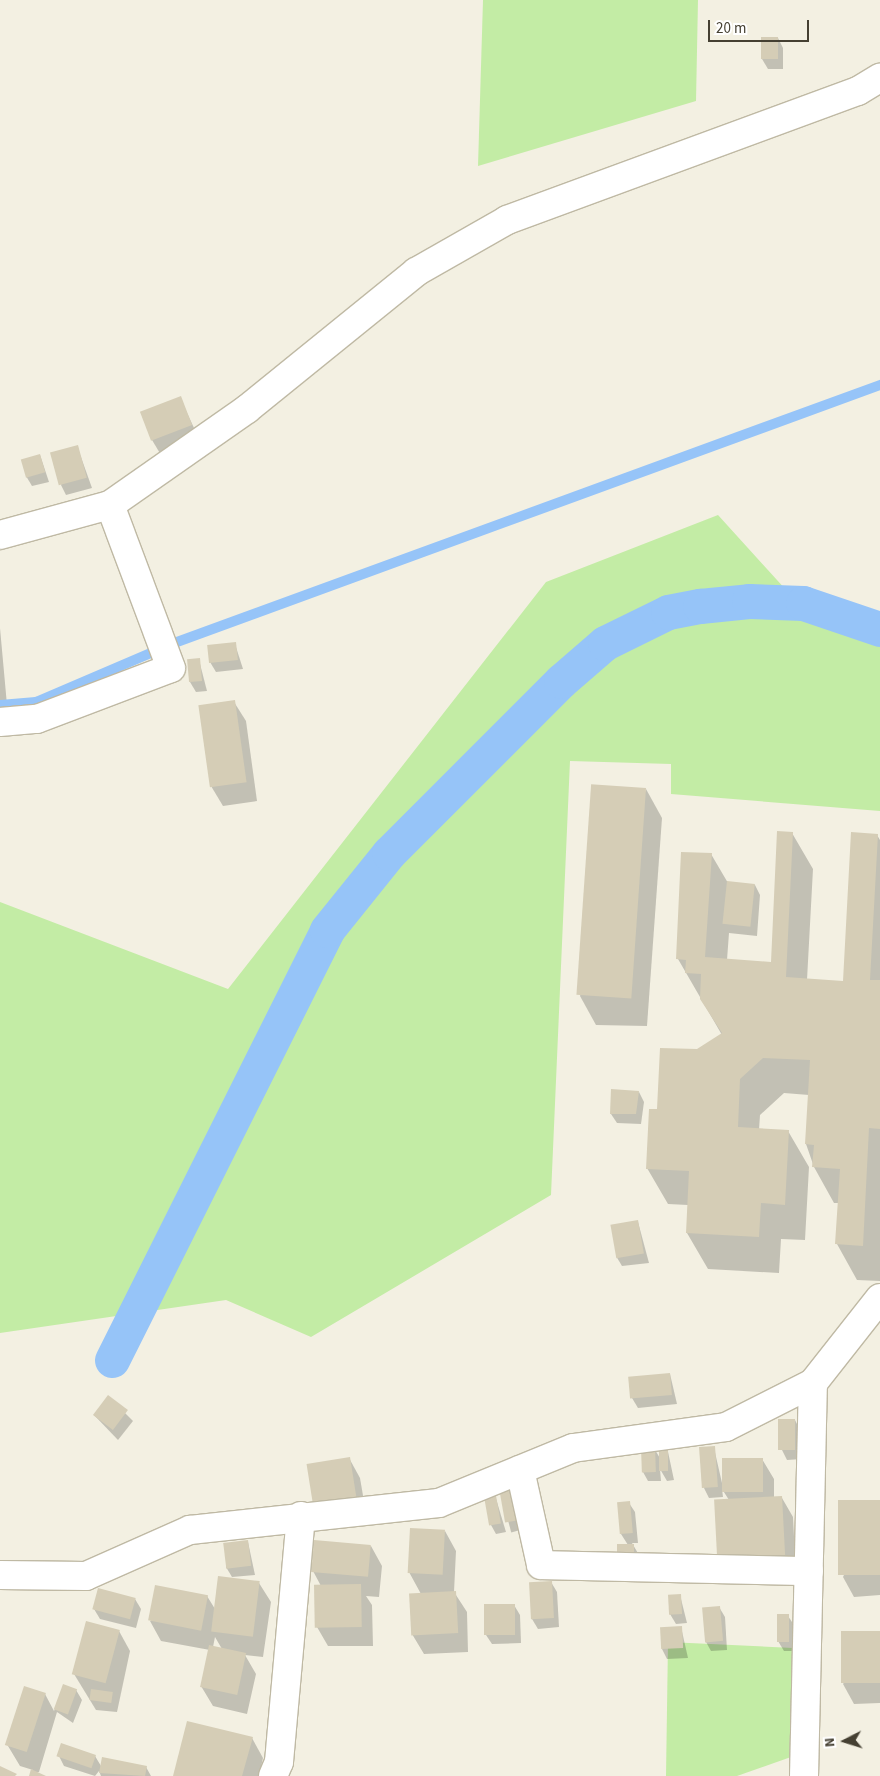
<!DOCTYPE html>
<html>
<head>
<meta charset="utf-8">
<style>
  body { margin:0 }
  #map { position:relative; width:880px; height:1776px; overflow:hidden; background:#f3f0e2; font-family:"Source Sans 3",sans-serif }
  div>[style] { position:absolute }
  .green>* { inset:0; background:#c3eca5 }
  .shadow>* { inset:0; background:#0003; transform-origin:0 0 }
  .stream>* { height:10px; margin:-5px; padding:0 5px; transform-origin:5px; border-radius:5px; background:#96c4f8 }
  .canal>* { height:35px; margin:-17.5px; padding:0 17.5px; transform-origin:17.5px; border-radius:17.5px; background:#96c4f8 }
  .building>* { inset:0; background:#d5cdb6; transform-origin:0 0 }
  .roads { filter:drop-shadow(1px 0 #bfb9a4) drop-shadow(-1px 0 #bfb9a4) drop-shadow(0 1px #bfb9a4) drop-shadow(0 -1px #bfb9a4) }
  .minor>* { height:28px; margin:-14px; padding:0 14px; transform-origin:14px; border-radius:14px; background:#fff }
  span { translate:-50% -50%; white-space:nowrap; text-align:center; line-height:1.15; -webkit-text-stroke:5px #fff; paint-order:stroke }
  .north { position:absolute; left:820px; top:1716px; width:50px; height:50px; -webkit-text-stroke:4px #fff; paint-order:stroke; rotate:265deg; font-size:14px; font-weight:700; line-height:20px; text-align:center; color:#454032 }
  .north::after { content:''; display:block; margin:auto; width:18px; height:22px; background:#454032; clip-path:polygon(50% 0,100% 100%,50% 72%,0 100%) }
  .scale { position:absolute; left:708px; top:20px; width:101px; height:22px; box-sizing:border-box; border:2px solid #454032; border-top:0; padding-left:6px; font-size:15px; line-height:18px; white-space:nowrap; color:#454032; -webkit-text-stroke:4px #fff; paint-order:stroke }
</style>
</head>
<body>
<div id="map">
  <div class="green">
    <i style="clip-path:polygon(483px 0,698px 0,696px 101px,478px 166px)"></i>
    <i style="clip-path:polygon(718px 515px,807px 613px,880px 641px,880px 811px,671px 794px,671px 764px,570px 761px,551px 1195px,311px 1337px,226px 1300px,0 1333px,0 902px,228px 989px,546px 582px)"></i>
    <i style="clip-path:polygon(668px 1642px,793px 1648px,791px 1757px,737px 1776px,666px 1776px)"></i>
  </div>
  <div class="shadow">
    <i style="clip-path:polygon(778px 38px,783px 48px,783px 69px,768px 69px,762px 59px)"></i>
    <i style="clip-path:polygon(180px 398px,202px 445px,164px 460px,152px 440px)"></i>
    <i style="clip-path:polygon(77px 446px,92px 488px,66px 495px,61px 485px)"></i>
    <i style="clip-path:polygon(40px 455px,49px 482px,32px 486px,26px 476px)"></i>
    <i style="clip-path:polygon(0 628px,7px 705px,0 705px)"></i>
    <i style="clip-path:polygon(235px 644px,243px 669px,216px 672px,210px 662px)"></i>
    <i style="clip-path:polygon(199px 660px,207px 691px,196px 692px,190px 682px)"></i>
    <i style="clip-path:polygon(234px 702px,246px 721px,257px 801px,223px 806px,211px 786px)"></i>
    <i style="clip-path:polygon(646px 789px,662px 818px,647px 1026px,596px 1025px,580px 996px)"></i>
    <i style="clip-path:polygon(792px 833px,813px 869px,807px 980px,845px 982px,877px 835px,880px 840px,880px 1281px,857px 1280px,837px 1244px,839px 1203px,834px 1203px,814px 1167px,806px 1144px,809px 1095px,784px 1093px,760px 1115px,759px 1130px,788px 1131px,809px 1167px,805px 1240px,781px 1239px,779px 1273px,708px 1269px,687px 1233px,688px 1205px,668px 1204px,647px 1168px,659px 1111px,697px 1051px,722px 1035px,678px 959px,711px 854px,728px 883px,755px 885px,760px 895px,757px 936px,729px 933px,727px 960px,772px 963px)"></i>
    <i style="clip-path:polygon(639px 1092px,644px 1102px,641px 1124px,617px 1123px,611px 1114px)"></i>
    <i style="clip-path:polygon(638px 1222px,649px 1263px,622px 1266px,616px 1256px)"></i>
    <i style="clip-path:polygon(670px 1374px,677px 1404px,638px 1408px,632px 1398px)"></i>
    <i style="clip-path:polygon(109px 1397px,133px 1421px,118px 1440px,94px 1415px)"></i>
    <i style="clip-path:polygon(795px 1420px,800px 1430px,802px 1459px,787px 1460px,782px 1450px)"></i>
    <i style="clip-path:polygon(667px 1447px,674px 1480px,667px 1481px,660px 1469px,661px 1481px,648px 1481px,643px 1472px,654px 1448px,661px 1460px)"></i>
    <i style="clip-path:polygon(714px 1448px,722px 1483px,762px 1459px,774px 1479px,774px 1498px,782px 1498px,793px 1517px,796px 1574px,730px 1578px,729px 1500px,722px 1489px,723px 1497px,709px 1498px,704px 1488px,700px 1449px)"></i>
    <i style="clip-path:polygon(349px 1458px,360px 1478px,367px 1519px,309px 1465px)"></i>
    <i style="left:511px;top:1489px;width:42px;height:11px;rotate:75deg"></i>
    <i style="clip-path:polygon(494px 1492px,506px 1532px,496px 1534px,491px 1525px)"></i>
    <i style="clip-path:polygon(880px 1501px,880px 1595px,854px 1597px,843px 1577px)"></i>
    <i style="clip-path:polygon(629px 1503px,635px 1512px,638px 1543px,632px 1543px,639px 1555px,625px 1569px,628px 1545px,621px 1534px)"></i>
    <i style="clip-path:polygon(445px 1531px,456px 1551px,454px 1592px,467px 1612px,468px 1652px,424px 1654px,412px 1634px,421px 1594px,409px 1572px)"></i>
    <i style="clip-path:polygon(248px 1542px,255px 1575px,232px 1577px,226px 1567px)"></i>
    <i style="clip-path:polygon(371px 1546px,382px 1566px,379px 1597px,366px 1596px,372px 1605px,373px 1646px,328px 1646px,317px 1627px,321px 1586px,313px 1571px)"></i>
    <i style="clip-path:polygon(551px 1582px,557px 1592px,559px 1627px,538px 1629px,532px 1619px)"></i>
    <i style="clip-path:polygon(evenodd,259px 1583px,271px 1602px,263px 1657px,245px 1655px,256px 1674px,247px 1714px,213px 1706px,201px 1686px,210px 1650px,161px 1641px,150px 1621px,207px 1596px,215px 1609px,259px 1583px,215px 1637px,222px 1649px,213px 1647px,215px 1637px)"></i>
    <i style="clip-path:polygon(680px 1595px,687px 1623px,676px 1624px,670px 1614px)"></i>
    <i style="clip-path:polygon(135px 1599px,141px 1609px,136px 1628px,100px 1619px,94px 1609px)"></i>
    <i style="clip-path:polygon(514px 1605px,520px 1615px,521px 1643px,492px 1644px,486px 1635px)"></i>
    <i style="clip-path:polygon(719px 1607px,725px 1617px,727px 1650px,711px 1651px,706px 1642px)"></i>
    <i style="clip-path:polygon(788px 1616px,794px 1625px,794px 1651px,784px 1651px,778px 1641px)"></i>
    <i style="clip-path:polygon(681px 1627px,688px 1658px,667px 1659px,662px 1649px)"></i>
    <i style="clip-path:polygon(119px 1631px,130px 1651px,117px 1712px,96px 1710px,74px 1674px)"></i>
    <i style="clip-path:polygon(880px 1632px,880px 1703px,854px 1704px,843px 1684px)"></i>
    <i style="clip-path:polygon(64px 1685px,76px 1690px,82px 1700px,73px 1723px,57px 1712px,39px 1772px,33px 1772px,43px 1776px,30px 1776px,33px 1770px,20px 1766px,8px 1746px,45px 1694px,54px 1711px)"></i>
    <i style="clip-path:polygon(252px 1738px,263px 1758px,259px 1776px,175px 1776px)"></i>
    <i style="clip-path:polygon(59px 1756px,95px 1756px,101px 1766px,146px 1767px,151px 1776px,101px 1776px,99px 1771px,95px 1776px,64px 1766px)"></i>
  </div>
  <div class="stream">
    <i style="left:0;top:705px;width:36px;rotate:-5deg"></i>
    <i style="left:36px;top:702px;width:153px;rotate:-23.1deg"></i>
    <i style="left:177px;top:642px;width:749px;rotate:-20.08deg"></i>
  </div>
  <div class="canal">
    <i style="left:112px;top:1360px;width:481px;rotate:-63.4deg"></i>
    <i style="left:327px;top:930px;width:99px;rotate:-51.2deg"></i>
    <i style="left:389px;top:853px;width:243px;rotate:-45deg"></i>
    <i style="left:561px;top:681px;width:58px;rotate:-40.8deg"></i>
    <i style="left:605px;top:643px;width:70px;rotate:-26.2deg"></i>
    <i style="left:668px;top:612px;width:33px;rotate:-11deg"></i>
    <i style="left:700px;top:606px;width:49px;rotate:-5.8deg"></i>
    <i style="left:749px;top:601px;width:54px;rotate:2.1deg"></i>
    <i style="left:803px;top:603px;width:81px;rotate:18.7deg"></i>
  </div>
  <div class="building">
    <i style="left:761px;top:37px;width:17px;height:22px"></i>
    <i style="left:181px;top:396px;width:31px;height:44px;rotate:69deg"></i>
    <i style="left:78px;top:445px;width:34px;height:29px;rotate:75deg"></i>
    <i style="left:40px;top:454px;width:19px;height:20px;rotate:74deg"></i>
    <i style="left:236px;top:642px;width:18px;height:29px;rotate:84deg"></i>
    <i style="left:200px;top:658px;width:23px;height:13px;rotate:85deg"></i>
    <i style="left:235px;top:700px;width:83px;height:37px;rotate:82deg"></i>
    <i style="left:646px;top:788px;width:211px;height:55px;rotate:94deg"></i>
    <i style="clip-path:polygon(777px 831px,793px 832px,786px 977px,843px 981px,851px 832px,878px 834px,870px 980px,880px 980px,880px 1129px,869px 1128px,863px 1246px,835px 1244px,840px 1169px,812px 1167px,814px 1145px,805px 1144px,810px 1060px,763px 1058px,740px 1079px,738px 1127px,789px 1130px,785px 1205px,761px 1203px,759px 1237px,686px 1233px,689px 1171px,646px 1169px,649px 1109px,657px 1109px,660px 1048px,697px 1049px,722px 1033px,700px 999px,701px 974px,685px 973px,686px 960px,676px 959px,681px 852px,712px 853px,705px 957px,771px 962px)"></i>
    <i style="left:727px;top:881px;width:28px;height:43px;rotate:6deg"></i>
    <i style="clip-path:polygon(611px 1089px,639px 1091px,636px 1114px,610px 1114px)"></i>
    <i style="left:638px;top:1220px;width:34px;height:28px;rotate:80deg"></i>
    <i style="left:670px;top:1373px;width:22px;height:42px;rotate:85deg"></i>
    <i style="left:108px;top:1395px;width:25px;height:25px;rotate:37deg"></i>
    <i style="left:778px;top:1419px;width:17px;height:31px"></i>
    <i style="left:659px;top:1446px;width:9px;height:25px"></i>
    <i style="left:715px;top:1446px;width:41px;height:16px;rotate:86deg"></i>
    <i style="left:655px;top:1447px;width:25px;height:14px;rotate:88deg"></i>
    <i style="left:350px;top:1457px;width:44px;height:44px;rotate:81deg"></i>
    <i style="left:722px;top:1458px;width:41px;height:34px"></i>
    <i style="left:511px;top:1487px;width:34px;height:12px;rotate:80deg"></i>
    <i style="left:495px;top:1490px;width:34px;height:12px;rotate:80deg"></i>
    <i style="left:782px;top:1496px;width:59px;height:68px;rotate:87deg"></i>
    <i style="left:880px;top:1500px;width:75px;height:42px;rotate:90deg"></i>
    <i style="left:630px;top:1501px;width:32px;height:13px;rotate:85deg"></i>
    <i style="left:410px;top:1528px;width:35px;height:45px;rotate:3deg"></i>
    <i style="left:248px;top:1540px;width:26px;height:25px;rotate:83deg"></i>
    <i style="left:314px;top:1540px;width:57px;height:32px;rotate:5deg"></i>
    <i style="left:634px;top:1544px;width:14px;height:17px;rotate:90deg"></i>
    <i style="left:218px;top:1576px;width:42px;height:56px;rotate:7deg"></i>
    <i style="left:552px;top:1581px;width:37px;height:23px;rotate:87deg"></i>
    <i style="left:361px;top:1584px;width:43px;height:47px;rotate:89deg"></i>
    <i style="left:155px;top:1585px;width:54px;height:36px;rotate:11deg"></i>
    <i style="left:98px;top:1588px;width:39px;height:22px;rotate:15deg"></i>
    <i style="left:456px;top:1591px;width:42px;height:47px;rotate:87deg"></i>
    <i style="left:681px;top:1594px;width:20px;height:13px;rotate:87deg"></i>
    <i style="left:484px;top:1604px;width:31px;height:31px"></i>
    <i style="left:720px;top:1606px;width:35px;height:18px;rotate:85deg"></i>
    <i style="left:777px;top:1614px;width:12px;height:28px"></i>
    <i style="left:86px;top:1621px;width:35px;height:55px;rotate:15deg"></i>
    <i style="left:682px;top:1626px;width:22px;height:22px;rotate:87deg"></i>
    <i style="left:880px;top:1631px;width:52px;height:39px;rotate:90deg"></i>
    <i style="left:209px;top:1645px;width:38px;height:43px;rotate:12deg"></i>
    <i style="left:63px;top:1684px;width:15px;height:27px;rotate:20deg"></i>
    <i style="left:24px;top:1686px;width:23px;height:62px;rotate:18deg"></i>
    <i style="left:91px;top:1689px;width:22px;height:11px;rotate:8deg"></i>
    <i style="clip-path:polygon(187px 1721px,253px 1737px,242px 1776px,173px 1776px)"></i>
    <i style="left:61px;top:1743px;width:37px;height:14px;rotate:19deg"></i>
    <i style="clip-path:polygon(102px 1757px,147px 1766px,145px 1776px,99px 1773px)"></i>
    <i style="clip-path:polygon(0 1766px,17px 1774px,15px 1776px,0 1776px)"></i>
    <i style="clip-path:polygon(31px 1769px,46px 1776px,29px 1776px)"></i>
  </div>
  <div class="roads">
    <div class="minor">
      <i style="left:0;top:535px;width:114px;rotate:-15.3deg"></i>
      <i style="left:110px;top:505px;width:167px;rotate:-35deg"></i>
      <i style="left:247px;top:409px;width:218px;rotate:-39deg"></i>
      <i style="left:416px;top:272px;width:105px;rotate:-29.7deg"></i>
      <i style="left:507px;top:220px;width:374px;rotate:-20.2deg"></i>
      <i style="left:858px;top:91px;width:26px;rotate:-31deg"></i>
      <i style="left:0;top:722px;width:37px;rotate:-5deg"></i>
      <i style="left:37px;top:719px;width:143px;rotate:-20.8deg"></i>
      <i style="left:171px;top:668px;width:174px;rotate:-110.5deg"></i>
      <i style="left:520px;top:1470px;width:97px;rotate:77.5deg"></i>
      <i style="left:541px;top:1565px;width:268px;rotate:1.3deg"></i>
      <i style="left:0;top:1575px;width:86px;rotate:0.7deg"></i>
      <i style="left:86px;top:1576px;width:114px;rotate:-23.9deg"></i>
      <i style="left:190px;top:1530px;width:250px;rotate:-6.2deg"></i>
      <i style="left:439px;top:1503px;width:145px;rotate:-22.3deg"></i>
      <i style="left:573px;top:1448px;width:154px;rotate:-7.8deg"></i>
      <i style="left:726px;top:1427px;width:97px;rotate:-26.8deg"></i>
      <i style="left:813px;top:1383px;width:108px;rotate:-51.8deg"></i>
      <i style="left:273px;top:1776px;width:15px;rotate:-67deg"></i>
      <i style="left:279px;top:1762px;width:247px;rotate:-84.9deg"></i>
      <i style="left:804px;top:1776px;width:393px;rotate:-88.7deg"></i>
    </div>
  </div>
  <div class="north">N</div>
  <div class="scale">20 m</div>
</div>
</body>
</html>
